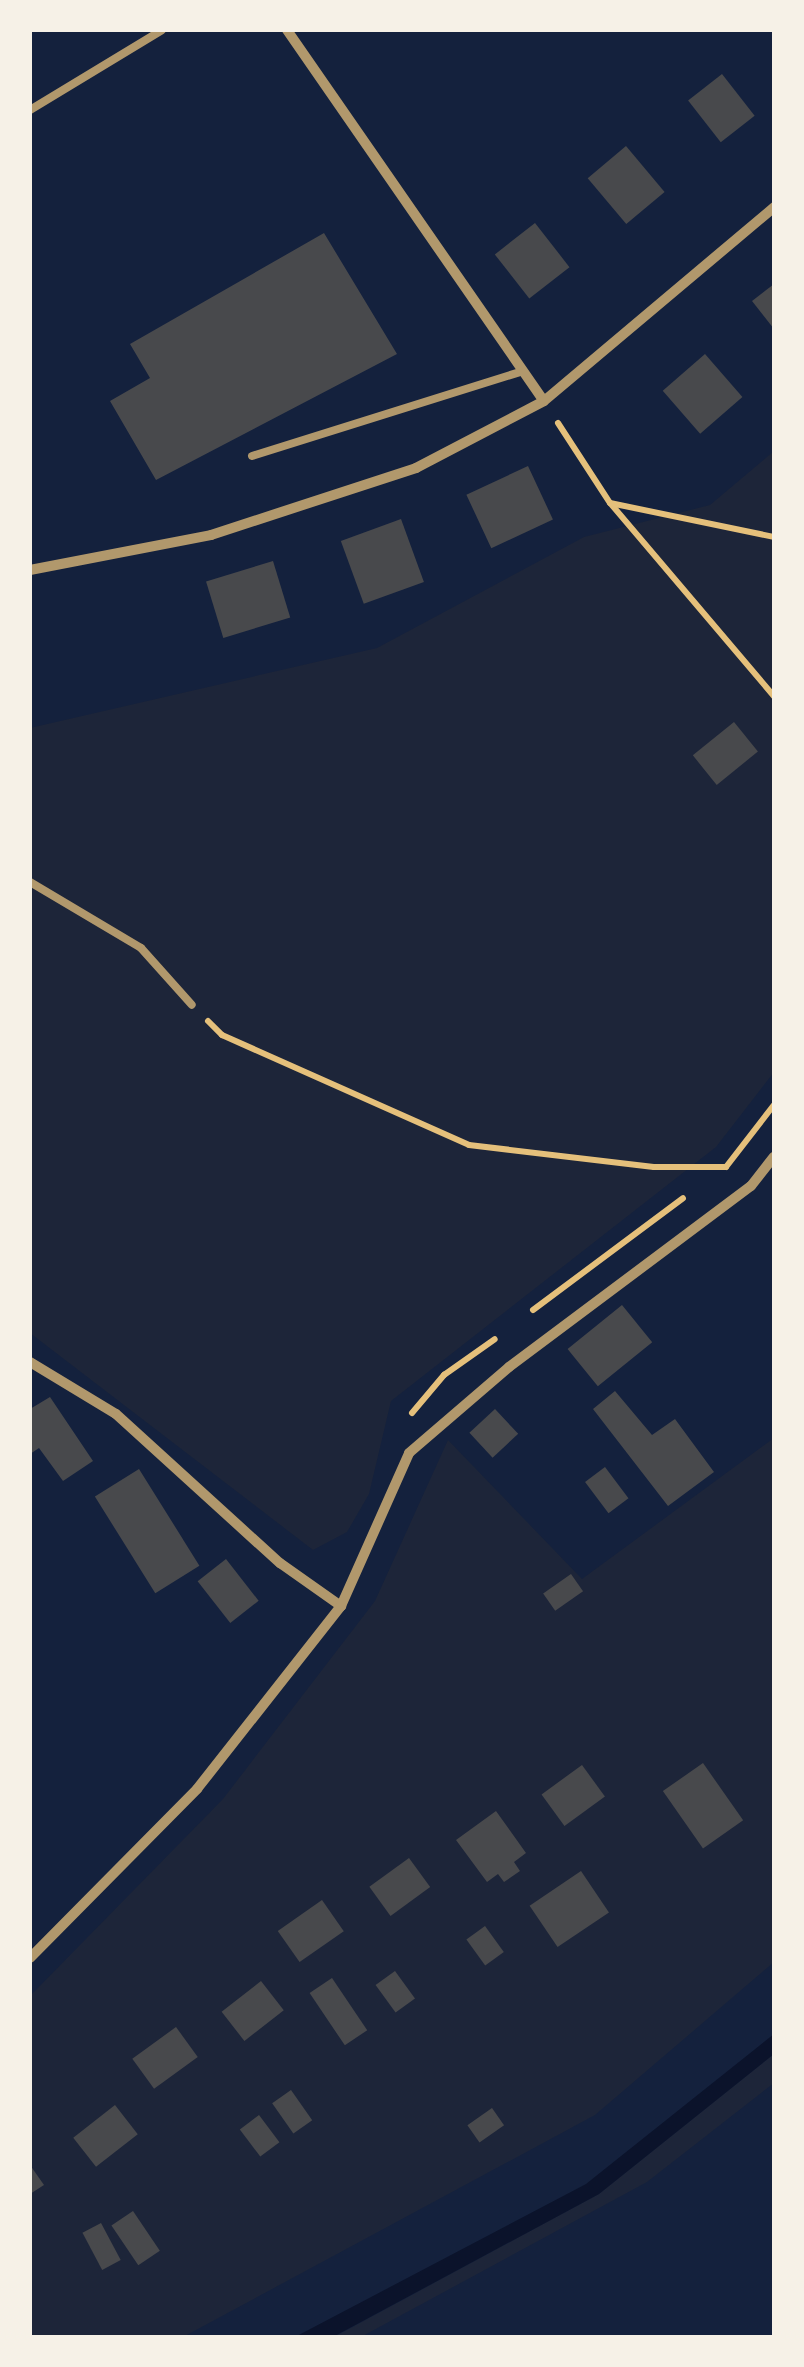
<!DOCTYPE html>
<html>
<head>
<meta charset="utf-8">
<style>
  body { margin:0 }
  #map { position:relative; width:804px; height:2367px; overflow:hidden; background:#14213d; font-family:Inter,sans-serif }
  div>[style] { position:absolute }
  .green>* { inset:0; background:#1d2539 }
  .water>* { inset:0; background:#0b132b }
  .building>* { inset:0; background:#48494c; transform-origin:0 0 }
  .path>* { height:6px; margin:-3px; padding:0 3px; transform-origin:3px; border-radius:3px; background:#e5c07b }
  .service>* { height:8px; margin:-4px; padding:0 4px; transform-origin:4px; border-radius:4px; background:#b1986c }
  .minor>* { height:10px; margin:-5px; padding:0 5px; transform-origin:5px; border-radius:5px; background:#b1986c }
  span { translate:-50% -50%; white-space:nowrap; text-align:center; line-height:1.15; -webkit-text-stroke:10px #f6f1e7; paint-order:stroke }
  .frame { position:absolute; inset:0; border:32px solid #f6f1e7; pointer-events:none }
</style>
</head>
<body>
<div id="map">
  <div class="green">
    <i style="clip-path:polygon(774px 451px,774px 1072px,716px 1147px,391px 1401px,369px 1494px,347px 1532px,313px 1550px,30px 1333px,30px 728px,377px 648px,584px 537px,710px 505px)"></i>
    <i style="clip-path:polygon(774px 1438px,774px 1962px,595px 2115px,183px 2337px,30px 2337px,30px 1996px,223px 1799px,375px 1601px,448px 1440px,582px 1579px)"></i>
    <i style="clip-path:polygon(774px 2054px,774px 2083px,647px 2182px,361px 2337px,334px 2337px,599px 2194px)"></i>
  </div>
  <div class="water">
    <i style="clip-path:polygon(774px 2034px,774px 2054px,599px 2194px,333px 2337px,295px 2337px,586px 2184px)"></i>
  </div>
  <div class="building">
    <i style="left:722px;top:74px;width:53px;height:43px;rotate:52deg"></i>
    <i style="left:626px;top:146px;width:60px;height:50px;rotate:50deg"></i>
    <i style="left:535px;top:223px;width:56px;height:51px;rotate:52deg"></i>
    <i style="clip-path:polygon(324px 233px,397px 354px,156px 480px,110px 401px,150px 378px,130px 344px)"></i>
    <i style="clip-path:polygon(774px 284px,774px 329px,752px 301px)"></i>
    <i style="left:705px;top:354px;width:57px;height:56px;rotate:49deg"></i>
    <i style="left:528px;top:466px;width:59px;height:68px;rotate:65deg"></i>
    <i style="left:401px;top:519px;width:67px;height:64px;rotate:70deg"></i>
    <i style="left:273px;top:561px;width:59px;height:70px;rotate:73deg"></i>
    <i style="left:734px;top:722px;width:38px;height:53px;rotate:51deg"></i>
    <i style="left:622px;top:1305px;width:48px;height:70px;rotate:51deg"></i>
    <i style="clip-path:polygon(615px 1391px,652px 1435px,675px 1419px,714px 1472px,668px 1506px,593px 1409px)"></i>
    <i style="clip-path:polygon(50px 1397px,93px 1461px,63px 1481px,39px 1448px,30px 1454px,30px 1409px)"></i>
    <i style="left:495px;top:1409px;width:34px;height:35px;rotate:47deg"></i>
    <i style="left:605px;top:1467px;width:39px;height:25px;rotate:53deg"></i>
    <i style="left:139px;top:1469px;width:114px;height:52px;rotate:58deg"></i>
    <i style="left:226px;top:1559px;width:53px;height:36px;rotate:52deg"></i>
    <i style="left:571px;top:1574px;width:21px;height:34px;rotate:55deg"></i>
    <i style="left:703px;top:1763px;width:70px;height:49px;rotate:55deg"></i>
    <i style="left:582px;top:1765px;width:39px;height:50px;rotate:54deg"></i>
    <i style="clip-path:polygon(496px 1811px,526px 1853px,514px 1862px,520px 1871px,504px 1882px,498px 1874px,487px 1882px,456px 1840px)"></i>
    <i style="left:409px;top:1858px;width:36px;height:49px;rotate:54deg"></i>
    <i style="left:581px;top:1871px;width:50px;height:62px;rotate:56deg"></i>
    <i style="left:322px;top:1900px;width:38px;height:54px;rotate:55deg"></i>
    <i style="left:485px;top:1926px;width:32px;height:23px;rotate:54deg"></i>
    <i style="left:395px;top:1971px;width:34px;height:24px;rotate:54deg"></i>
    <i style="left:332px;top:1978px;width:63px;height:27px;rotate:56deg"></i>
    <i style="left:261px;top:1981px;width:37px;height:50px;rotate:52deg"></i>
    <i style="left:176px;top:2027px;width:37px;height:54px;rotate:54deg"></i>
    <i style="left:291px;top:2090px;width:37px;height:23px;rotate:55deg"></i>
    <i style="left:115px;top:2105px;width:37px;height:53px;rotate:52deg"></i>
    <i style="left:492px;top:2108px;width:21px;height:30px;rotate:55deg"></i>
    <i style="left:259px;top:2115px;width:34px;height:24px;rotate:53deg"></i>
    <i style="clip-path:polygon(30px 2165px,44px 2185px,30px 2194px)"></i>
    <i style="left:133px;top:2211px;width:48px;height:26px;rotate:56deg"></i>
    <i style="left:101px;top:2223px;width:42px;height:21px;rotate:62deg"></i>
  </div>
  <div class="path">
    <i style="left:558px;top:423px;width:95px;rotate:57deg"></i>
    <i style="left:610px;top:503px;width:167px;rotate:11.7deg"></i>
    <i style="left:611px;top:504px;width:252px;rotate:49.7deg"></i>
    <i style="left:208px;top:1021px;width:20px;rotate:45deg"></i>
    <i style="left:222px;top:1035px;width:270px;rotate:24deg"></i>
    <i style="left:469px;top:1145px;width:186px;rotate:6.8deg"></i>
    <i style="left:654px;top:1167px;width:72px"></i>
    <i style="left:726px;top:1167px;width:78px;rotate:-52.3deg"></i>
    <i style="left:533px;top:1310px;width:187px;rotate:-36.7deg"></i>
    <i style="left:412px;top:1413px;width:50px;rotate:-49.9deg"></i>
    <i style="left:444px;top:1375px;width:62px;rotate:-35.2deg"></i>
  </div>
  <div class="service">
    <i style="left:30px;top:110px;width:154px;rotate:-31.2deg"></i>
    <i style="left:252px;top:456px;width:284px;rotate:-17.4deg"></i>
    <i style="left:30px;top:882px;width:129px;rotate:30.7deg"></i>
    <i style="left:141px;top:948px;width:76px;rotate:48.2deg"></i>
  </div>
  <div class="minor">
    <i style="left:287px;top:30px;width:451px;rotate:55.3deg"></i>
    <i style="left:30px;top:570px;width:184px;rotate:-10.9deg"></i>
    <i style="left:211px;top:535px;width:216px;rotate:-18.1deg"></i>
    <i style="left:416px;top:468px;width:144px;rotate:-27.6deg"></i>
    <i style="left:544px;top:401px;width:301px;rotate:-40.1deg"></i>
    <i style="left:30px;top:1362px;width:100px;rotate:31.2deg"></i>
    <i style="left:116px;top:1414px;width:222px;rotate:42.3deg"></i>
    <i style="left:280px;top:1563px;width:75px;rotate:35.2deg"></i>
    <i style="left:30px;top:1958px;width:238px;rotate:-45.3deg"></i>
    <i style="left:197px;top:1789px;width:233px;rotate:-51.8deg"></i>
    <i style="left:341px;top:1606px;width:167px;rotate:-66deg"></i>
    <i style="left:409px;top:1453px;width:132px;rotate:-40.7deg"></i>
    <i style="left:509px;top:1367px;width:302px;rotate:-36.8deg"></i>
    <i style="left:751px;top:1186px;width:37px;rotate:-52deg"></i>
  </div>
  <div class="frame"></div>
</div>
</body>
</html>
